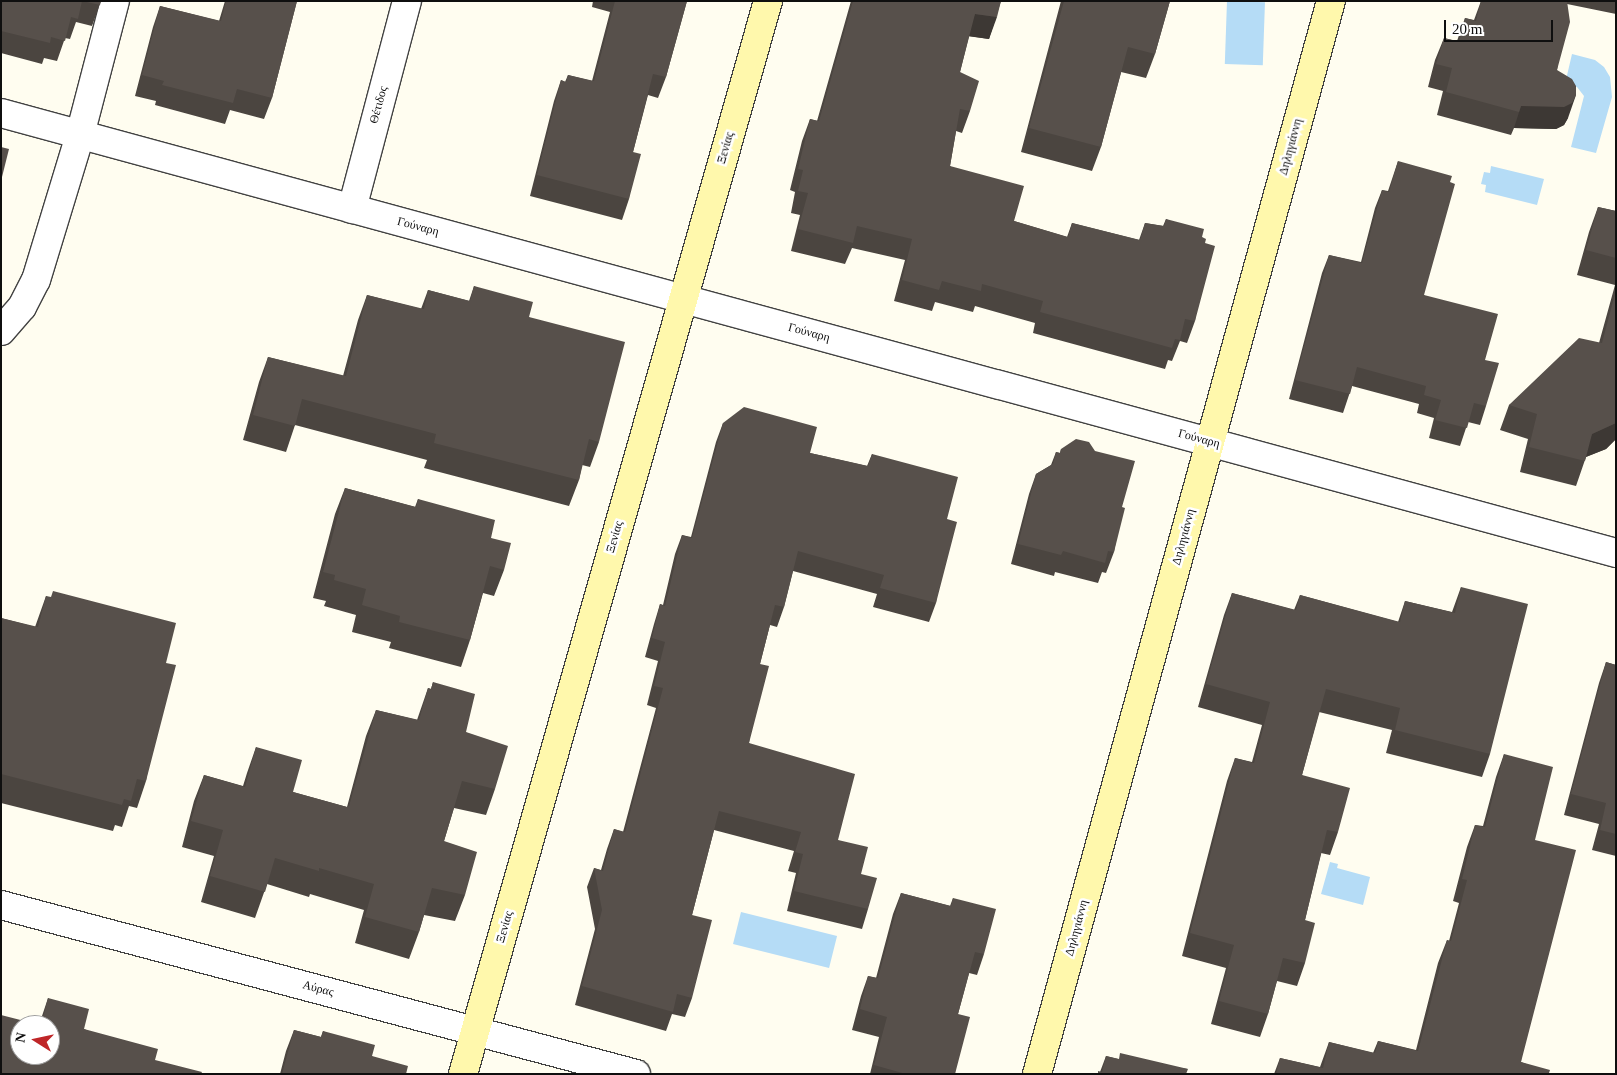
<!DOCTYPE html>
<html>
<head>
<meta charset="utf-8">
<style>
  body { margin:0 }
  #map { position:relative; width:1617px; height:1075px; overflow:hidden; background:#fffdf0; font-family:Georgia,serif }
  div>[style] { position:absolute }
  .water>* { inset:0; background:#b5dcf6; transform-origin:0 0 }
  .roads { filter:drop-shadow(1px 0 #424242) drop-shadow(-1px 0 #424242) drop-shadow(0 1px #424242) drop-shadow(0 -1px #424242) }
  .street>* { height:28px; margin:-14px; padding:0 14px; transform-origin:14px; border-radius:14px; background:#fff }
  .secondary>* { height:28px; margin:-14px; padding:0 14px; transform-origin:14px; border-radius:14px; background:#fff8ac }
  .wall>* { inset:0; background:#4b4540 }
  .shaded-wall>* { inset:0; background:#3d3834 }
  .building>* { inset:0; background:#57504b }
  span { translate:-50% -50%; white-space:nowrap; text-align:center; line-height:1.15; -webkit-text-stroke:5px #fff; paint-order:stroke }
  .street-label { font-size:12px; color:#0f0f0f }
  .frame { position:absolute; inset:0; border:2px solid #0f0f0f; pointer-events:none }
  .north { position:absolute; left:10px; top:1015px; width:50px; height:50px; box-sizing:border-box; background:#fff; border:1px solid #9f9f9f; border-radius:50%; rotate:280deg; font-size:14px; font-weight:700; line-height:20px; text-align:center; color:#0f0f0f }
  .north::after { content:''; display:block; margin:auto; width:18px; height:22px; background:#bf2628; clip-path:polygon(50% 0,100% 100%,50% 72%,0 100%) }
  .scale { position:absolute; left:1444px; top:20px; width:109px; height:22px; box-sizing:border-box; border:2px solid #0f0f0f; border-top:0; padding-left:6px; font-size:15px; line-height:18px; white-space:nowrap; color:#0f0f0f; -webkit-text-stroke:4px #fff; paint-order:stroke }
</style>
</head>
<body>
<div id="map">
  <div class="water">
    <i style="left:1227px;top:1px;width:38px;height:63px;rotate:2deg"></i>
    <i style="clip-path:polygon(1572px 54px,1595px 60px,1604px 67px,1610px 77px,1612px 97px,1596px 153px,1571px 147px,1584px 96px,1577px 87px,1565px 84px)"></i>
    <i style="clip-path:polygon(1491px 166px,1544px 179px,1537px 205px,1485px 192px,1486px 185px,1481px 184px,1484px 172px,1490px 173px)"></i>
    <i style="clip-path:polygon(1330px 862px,1338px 864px,1337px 868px,1370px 877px,1363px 905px,1321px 894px)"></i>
    <i style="left:741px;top:912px;width:99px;height:33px;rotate:14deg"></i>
  </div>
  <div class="roads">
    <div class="street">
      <i style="left:1px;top:113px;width:1674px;rotate:15.24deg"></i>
      <i style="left:352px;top:209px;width:215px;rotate:-75.2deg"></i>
      <i style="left:1px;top:331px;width:32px;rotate:-49deg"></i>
      <i style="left:22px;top:307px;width:30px;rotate:-63deg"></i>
      <i style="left:36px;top:280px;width:152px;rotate:-73.1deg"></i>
      <i style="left:80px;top:135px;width:138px;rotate:-75.4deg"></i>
      <i style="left:1px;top:905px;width:657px;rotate:14.9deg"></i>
    </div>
    <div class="secondary">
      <i style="left:463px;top:1074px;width:1116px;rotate:-74.13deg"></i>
      <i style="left:1037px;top:1074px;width:1113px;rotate:-74.68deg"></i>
    </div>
  </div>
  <div class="wall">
    <i style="clip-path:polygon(1px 1px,101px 1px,92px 26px,76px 22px,70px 39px,65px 38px,57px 61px,44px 58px,42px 64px,1px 53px)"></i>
    <i style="clip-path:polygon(225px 1px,297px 1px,272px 98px,264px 119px,230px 110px,225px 124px,155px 105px,156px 101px,135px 96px,153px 27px,160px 6px,219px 21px)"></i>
    <i style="clip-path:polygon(593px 1px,687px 1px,666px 77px,658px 98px,648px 95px,633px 152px,629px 199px,622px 220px,530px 196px,554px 101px,561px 80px,565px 82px,568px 75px,592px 81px,610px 12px,592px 7px)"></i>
    <i style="clip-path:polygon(851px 1px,1001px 1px,989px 39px,969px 36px,960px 72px,970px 111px,962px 133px,956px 131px,950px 166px,1014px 221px,1067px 237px,1072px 223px,1139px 240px,1145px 223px,1163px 226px,1166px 219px,1202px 237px,1205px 243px,1195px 321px,1187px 343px,1180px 341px,1172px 361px,1168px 360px,1165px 369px,1033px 333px,1035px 323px,975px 306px,973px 312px,935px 302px,932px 311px,894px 301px,905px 260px,852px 248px,845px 264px,791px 251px,800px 215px,791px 213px,795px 192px,790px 190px,802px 141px,810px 119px,817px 121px)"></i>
    <i style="clip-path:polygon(1061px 1px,1170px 1px,1155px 54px,1146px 78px,1121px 72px,1101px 147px,1092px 171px,1021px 152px)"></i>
    <i style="clip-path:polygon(1481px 1px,1616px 1px,1616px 14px,1567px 4px,1557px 70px,1568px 118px,1564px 125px,1556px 129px,1514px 128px,1511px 135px,1437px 115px,1443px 91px,1428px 87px,1435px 60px,1444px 38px,1457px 41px,1465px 18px,1474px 20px)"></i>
    <i style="clip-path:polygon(1398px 161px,1424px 295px,1485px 360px,1486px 406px,1480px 425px,1468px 422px,1460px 446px,1429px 438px,1434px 418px,1417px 413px,1419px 404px,1352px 386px,1343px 413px,1289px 399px,1322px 273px,1329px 255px,1361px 262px,1375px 208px,1382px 190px,1388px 191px)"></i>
    <i style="clip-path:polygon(1598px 207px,1616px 211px,1616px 439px,1606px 449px,1586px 457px,1576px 486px,1520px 472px,1528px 439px,1500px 430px,1509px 405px,1599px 343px,1615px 285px,1577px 275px,1589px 232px)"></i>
    <i style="clip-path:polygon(474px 286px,529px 317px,599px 442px,590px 467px,582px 465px,579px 480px,569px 506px,424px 468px,427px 460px,295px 425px,286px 452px,243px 440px,259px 382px,268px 357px,343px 376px,358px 320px,367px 295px,421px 309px,428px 290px,469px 301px)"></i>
    <i style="clip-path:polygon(723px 423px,810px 453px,867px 466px,872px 454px,947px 519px,936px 603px,929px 622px,873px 607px,877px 594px,793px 571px,784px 607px,777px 627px,770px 625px,760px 664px,749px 743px,838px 840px,861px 874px,868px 909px,862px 929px,787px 911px,796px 873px,788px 871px,794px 851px,714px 830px,692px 915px,692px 998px,685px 1017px,672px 1014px,666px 1031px,575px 1005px,595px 929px,587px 887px,594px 868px,601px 870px,607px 849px,614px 829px,623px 832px,656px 708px,647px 705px,658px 661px,645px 657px,654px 624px,660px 604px,663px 605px,675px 554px,682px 535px,691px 537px,716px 442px)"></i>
    <i style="clip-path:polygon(1061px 449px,1122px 507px,1114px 552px,1106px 573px,1102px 572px,1098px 583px,1055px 572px,1054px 576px,1011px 564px,1029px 494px,1036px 474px,1051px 465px,1056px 452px,1060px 453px)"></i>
    <i style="clip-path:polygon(345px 488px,415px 507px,418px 499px,491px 538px,504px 570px,494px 596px,483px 593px,470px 640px,461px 667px,389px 648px,391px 642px,352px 632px,356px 615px,324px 606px,326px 601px,313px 598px,335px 514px)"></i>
    <i style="clip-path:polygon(1461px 587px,1490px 754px,1482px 777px,1386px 753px,1392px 730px,1319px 712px,1302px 775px,1338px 832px,1330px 855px,1321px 853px,1305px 920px,1305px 963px,1297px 986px,1277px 981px,1268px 1014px,1260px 1037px,1211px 1024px,1226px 968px,1182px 956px,1227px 781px,1235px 758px,1252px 762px,1262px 725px,1198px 707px,1224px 615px,1232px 593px,1294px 610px,1300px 595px,1398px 622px,1405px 601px,1452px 612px)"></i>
    <i style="clip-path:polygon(46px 596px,166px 663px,146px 781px,137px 808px,129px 806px,122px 827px,115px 825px,113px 831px,1px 803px,1px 618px,35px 627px)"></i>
    <i style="clip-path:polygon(1606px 662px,1616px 665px,1616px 856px,1592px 850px,1599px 824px,1564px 815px,1599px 683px)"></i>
    <i style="clip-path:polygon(433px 682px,466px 732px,495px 789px,486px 815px,454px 808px,444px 841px,465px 895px,455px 921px,424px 915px,419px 932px,409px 959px,355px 943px,364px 910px,310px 894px,309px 897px,267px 884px,255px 918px,201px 902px,214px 856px,182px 847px,194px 801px,204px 775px,243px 786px,247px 773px,256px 747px,293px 792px,347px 807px,366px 736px,376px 710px,417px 720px,428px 688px,431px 689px)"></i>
    <i style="clip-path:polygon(1504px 754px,1535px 840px,1521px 1062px,1552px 1074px,1274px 1074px,1280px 1058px,1320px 1067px,1329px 1042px,1373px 1053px,1378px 1041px,1416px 1050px,1438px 963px,1447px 940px,1449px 941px,1459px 903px,1453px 901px,1467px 847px,1475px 825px,1483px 826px,1496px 777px)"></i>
    <i style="clip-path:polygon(901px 893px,950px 906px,953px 898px,984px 954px,977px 975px,969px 973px,958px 1014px,955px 1074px,870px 1074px,879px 1037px,852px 1030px,861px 996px,868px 976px,876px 978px,893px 914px)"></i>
    <i style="clip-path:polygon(48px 998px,84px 1029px,155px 1060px,39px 1025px)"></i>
    <i style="clip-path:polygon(294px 1030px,321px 1037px,323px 1031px,406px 1074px,280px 1074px,286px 1051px)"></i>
    <i style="clip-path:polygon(1106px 1056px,1118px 1059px,1188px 1069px,1097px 1074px,1100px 1072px)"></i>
  </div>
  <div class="shaded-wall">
    <i style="clip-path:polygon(975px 14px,997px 17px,989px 39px,967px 36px)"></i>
    <i style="clip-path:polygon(1576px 95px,1568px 118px,1564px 125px,1556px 129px,1514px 128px,1521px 106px)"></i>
    <i style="clip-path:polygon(1616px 423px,1616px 439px,1606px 449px,1583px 458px,1592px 434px)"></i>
  </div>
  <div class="building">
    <i style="clip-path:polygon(1px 1px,82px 1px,78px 19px,71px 17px,65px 41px,51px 37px,50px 43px,1px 31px)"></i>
    <i style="clip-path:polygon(82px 1px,101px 1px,100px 5px)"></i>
    <i style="clip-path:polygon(226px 1px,297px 1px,272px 98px,237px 89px,233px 103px,162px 85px,164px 81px,142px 75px,160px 6px,221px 21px)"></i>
    <i style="clip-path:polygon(615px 1px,687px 1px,666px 77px,653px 74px,633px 152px,641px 154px,629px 199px,537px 175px,561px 80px,566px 82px,568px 75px,594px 81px)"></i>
    <i style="clip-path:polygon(853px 1px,1001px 1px,997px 17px,975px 14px,960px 72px,979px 81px,970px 111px,960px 109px,950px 166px,1024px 186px,1014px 221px,1068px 237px,1072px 223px,1140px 240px,1145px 223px,1164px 226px,1166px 219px,1204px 229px,1202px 237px,1206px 239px,1205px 243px,1215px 246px,1195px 321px,1185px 319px,1180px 340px,1175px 339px,1172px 348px,1040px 312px,1043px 301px,982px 284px,981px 291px,942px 281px,939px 290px,902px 280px,912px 239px,857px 226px,853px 243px,798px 229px,808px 193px,798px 191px,803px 170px,798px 169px,810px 119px,819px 121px)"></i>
    <i style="clip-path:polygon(1064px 1px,1170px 1px,1155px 54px,1128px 47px,1101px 147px,1029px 128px)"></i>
    <i style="clip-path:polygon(1481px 1px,1567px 1px,1570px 22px,1557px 70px,1572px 79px,1576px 86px,1576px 95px,1572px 103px,1564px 107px,1521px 106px,1519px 112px,1446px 92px,1452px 68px,1436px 64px,1444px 38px,1459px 42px,1465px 18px,1476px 21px)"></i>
    <i style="clip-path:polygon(1px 147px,9px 149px,1px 181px)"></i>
    <i style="clip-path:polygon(1398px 161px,1452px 176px,1450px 182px,1455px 184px,1424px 295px,1498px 314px,1485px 360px,1499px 363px,1486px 406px,1474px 403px,1467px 428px,1435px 420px,1441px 400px,1424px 395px,1426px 386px,1357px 367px,1350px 394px,1295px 380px,1329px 255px,1362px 263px,1382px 190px,1389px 192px)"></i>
    <i style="clip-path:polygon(1598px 207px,1616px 211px,1616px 258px,1586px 250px)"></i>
    <i style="clip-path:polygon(474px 286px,533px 302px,529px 317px,625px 342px,599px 442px,589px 439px,579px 480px,434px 443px,436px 434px,302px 399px,295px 426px,253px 415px,268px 357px,346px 376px,367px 295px,424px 309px,428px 290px,470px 301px)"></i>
    <i style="clip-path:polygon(1616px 290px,1616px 423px,1592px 434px,1585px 461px,1529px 447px,1537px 414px,1509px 405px,1579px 338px,1602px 343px)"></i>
    <i style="clip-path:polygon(744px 407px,817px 427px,810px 453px,868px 466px,872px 454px,958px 477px,947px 519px,957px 522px,936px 603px,880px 588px,884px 575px,798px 551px,784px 607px,775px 605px,760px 664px,769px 666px,749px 743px,855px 774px,838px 840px,868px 847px,861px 874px,877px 878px,868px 909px,794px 891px,803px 854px,795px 852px,801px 832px,719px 811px,692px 915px,712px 920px,692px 998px,677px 994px,673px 1012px,582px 986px,602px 910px,594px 868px,603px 871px,614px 829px,625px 832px,663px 688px,654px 686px,665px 642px,652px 638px,660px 604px,665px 606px,682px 535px,692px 538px,723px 423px)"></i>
    <i style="clip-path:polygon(1076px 439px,1089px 442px,1095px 451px,1135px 461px,1122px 507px,1125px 508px,1114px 552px,1108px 551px,1105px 563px,1063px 551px,1061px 555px,1018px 544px,1036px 474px,1053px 464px,1056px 452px,1060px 453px,1061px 449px)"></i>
    <i style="clip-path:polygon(345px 488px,416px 507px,418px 499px,495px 520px,491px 538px,511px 543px,504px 570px,490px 566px,470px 640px,399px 622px,400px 616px,362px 605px,366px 589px,334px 580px,335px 575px,323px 572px)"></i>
    <i style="clip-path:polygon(1461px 587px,1528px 604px,1490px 754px,1395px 730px,1400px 708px,1326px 689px,1302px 775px,1350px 788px,1338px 832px,1327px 830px,1305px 920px,1315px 923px,1305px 963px,1283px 958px,1268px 1014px,1219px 1001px,1234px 945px,1190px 933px,1235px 758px,1254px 763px,1270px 702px,1206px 684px,1232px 593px,1296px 610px,1300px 595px,1400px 622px,1405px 601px,1455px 613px)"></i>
    <i style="clip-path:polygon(53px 591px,176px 623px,166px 663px,176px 665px,146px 781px,137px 779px,131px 801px,124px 799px,122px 805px,1px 774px,1px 618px,38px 627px,46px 596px,51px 597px)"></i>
    <i style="clip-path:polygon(1606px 662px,1616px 665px,1616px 834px,1600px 830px,1606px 803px,1571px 794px)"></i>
    <i style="clip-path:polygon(433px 682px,475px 694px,466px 732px,508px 746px,495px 789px,462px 781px,444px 841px,477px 852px,465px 895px,432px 888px,419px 932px,365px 917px,374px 884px,319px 868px,319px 871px,275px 858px,265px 892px,210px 876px,223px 830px,191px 821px,204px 775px,245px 787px,256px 747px,302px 760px,293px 792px,347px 807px,349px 806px,376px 710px,419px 720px,428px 688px,431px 689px)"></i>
    <i style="clip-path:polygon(1504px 754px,1553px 767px,1535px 840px,1576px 850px,1521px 1062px,1550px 1070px,1549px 1073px,1552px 1074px,1276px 1074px,1280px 1058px,1323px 1068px,1329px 1042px,1375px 1053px,1378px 1041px,1418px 1051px,1447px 940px,1451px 941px,1467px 880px,1462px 879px,1475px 825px,1485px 827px)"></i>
    <i style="clip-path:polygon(901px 893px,951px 906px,953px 898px,996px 909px,984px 954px,975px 952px,958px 1014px,970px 1017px,955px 1074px,906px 1074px,874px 1065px,887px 1017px,860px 1009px,868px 976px,878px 978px)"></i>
    <i style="clip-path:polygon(48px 998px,89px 1009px,84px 1029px,158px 1049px,155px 1060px,202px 1072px,201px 1074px,1px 1074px,1px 1015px,40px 1025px,20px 1025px,20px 1055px,50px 1055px,50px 1025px,41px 1025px)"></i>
    <i style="clip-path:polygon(294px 1030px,321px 1037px,323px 1031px,375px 1045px,372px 1056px,408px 1066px,406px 1074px,282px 1074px)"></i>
    <i style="clip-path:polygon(1120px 1053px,1188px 1069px,1186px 1074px,1098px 1074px,1098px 1071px,1102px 1072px,1106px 1056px,1119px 1059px)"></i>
  </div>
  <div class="street-label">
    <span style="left:379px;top:105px;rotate:-75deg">Θέτιδος</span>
    <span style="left:1291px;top:147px;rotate:-75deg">Δηληγιάννη</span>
    <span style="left:726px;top:148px;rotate:-74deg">Ξενίας</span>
    <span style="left:418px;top:227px;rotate:15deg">Γούναρη</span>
    <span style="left:809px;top:333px;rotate:15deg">Γούναρη</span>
    <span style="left:1199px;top:439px;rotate:15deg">Γούναρη</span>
    <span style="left:615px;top:537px;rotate:-74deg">Ξενίας</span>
    <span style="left:1184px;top:537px;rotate:-75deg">Δηληγιάννη</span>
    <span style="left:505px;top:927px;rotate:-74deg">Ξενίας</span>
    <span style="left:1077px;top:928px;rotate:-75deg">Δηληγιάννη</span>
    <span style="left:318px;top:989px;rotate:15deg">Αύρας</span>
  </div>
  <div class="frame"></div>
  <div class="north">N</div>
  <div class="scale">20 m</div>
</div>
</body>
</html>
